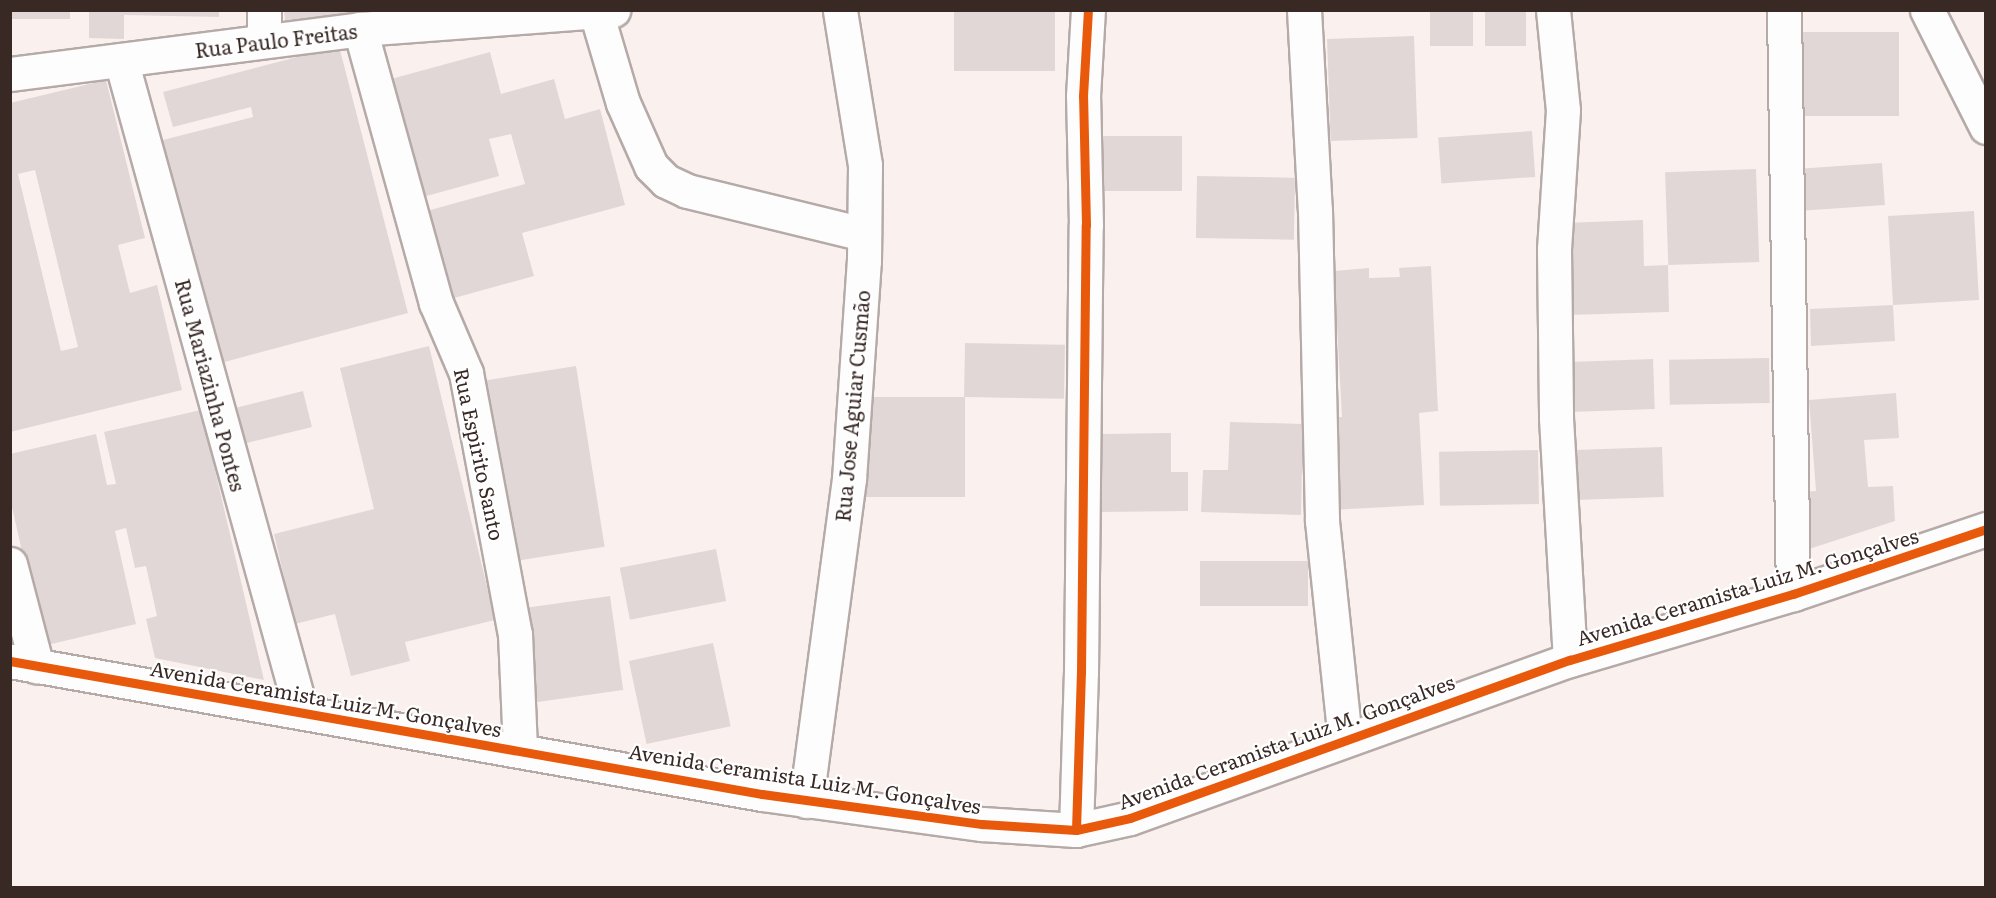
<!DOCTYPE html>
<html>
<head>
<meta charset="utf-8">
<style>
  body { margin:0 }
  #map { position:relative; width:1996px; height:898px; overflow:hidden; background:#faf1ef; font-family:Literata,serif }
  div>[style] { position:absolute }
  .building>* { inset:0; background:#e2d7d7; transform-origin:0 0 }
  .roads { filter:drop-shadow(2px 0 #b5aaa7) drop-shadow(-2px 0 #b5aaa7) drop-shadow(0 2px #b5aaa7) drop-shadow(0 -2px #b5aaa7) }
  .minor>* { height:33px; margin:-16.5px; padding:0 16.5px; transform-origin:16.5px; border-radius:16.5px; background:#fefdfd }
  .cycleway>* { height:9px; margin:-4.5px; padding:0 4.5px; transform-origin:4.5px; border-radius:4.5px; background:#e8590c }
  span { translate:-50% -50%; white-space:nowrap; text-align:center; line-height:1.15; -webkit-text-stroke:4.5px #fff; paint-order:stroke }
  .street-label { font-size:20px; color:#382925 }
  .frame { position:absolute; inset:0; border:12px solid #382925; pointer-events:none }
</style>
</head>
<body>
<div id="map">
  <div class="building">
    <i style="left:10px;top:10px;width:60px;height:9px"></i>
    <i style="clip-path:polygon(89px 10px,219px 10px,219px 17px,124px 15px,124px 39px,89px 38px)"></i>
    <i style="clip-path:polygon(284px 10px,360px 10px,360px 17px,285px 20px)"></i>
    <i style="left:954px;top:10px;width:101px;height:61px"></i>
    <i style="left:1430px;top:10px;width:43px;height:36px"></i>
    <i style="left:1485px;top:10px;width:41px;height:36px"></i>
    <i style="left:1799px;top:32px;width:100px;height:84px"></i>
    <i style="left:1414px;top:36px;width:102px;height:87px;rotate:88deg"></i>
    <i style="clip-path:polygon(339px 46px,408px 313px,217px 364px,163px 140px,253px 117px,251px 107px,173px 127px,163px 92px)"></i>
    <i style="clip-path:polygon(490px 52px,501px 94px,554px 79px,565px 119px,600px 109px,625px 205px,522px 233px,534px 276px,447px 300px,423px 212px,525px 184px,511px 134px,489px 139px,499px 176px,423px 197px,391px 79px)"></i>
    <i style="clip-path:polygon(evenodd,106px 80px,145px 238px,118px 245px,130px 293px,157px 285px,182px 390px,10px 432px,10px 103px,106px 80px,35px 170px,78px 347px,61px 351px,18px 174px,35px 170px)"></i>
    <i style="left:1532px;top:131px;width:46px;height:94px;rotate:86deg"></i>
    <i style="left:1100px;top:136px;width:82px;height:55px"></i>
    <i style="left:1882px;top:163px;width:42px;height:83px;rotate:86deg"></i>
    <i style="left:1756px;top:169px;width:93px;height:91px;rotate:88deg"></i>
    <i style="left:1197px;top:176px;width:98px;height:62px;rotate:1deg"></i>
    <i style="clip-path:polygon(1974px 211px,1979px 300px,1893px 305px,1895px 341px,1811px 346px,1810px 309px,1893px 305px,1888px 216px)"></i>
    <i style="clip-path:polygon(1643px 220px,1644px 266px,1668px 265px,1669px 312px,1567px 315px,1564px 223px)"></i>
    <i style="clip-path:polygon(1431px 266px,1438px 411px,1419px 413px,1424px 505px,1331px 510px,1326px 418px,1342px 417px,1334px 271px,1369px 268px,1369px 278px,1400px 277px,1399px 268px)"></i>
    <i style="left:965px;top:343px;width:100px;height:54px;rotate:1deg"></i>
    <i style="clip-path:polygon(429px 346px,495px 620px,405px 642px,410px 661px,351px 676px,335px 614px,295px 624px,274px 534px,374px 509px,340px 368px)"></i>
    <i style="left:1769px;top:358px;width:45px;height:100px;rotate:89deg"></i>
    <i style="left:1653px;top:359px;width:50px;height:91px;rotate:88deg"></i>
    <i style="left:576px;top:366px;width:183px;height:92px;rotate:81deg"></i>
    <i style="left:303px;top:391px;width:37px;height:68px;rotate:76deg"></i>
    <i style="clip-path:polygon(1896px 393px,1899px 438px,1864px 440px,1868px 487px,1893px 486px,1895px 521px,1803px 551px,1799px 492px,1816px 491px,1809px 400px)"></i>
    <i style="left:865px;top:397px;width:100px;height:100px"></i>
    <i style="clip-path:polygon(201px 410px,264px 680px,155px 658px,146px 619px,157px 616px,146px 566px,135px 568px,126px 528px,115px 531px,136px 624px,43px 646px,10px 498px,10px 454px,96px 434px,107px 485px,116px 484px,104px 432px)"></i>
    <i style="clip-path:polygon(1230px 422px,1303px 424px,1301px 515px,1201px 512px,1203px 470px,1228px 470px)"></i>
    <i style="clip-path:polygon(1171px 433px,1171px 472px,1188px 472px,1188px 511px,1101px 512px,1101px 434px)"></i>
    <i style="left:1662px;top:447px;width:50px;height:96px;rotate:88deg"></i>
    <i style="left:1538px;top:450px;width:54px;height:99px;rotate:89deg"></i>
    <i style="left:716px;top:549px;width:53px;height:98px;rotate:79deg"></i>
    <i style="left:1308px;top:561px;width:45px;height:108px;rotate:90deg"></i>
    <i style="left:610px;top:596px;width:95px;height:90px;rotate:82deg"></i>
    <i style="left:713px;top:643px;width:85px;height:86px;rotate:78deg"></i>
  </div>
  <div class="roads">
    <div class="minor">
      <i style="left:264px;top:10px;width:29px;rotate:90deg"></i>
      <i style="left:1304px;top:10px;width:200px;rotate:86.9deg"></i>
      <i style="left:1315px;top:210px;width:311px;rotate:88.7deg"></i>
      <i style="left:1322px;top:521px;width:219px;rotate:84deg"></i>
      <i style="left:1553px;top:10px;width:100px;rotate:84.3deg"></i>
      <i style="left:1563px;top:110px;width:139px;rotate:93.7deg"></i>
      <i style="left:1554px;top:249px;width:169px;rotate:89.3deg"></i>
      <i style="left:1556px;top:418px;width:242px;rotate:86.7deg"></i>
      <i style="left:1784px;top:10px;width:584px;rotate:89.12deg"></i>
      <i style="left:1927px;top:10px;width:131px;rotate:63.2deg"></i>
      <i style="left:596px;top:12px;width:95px;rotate:73.5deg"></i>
      <i style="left:623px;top:103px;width:69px;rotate:66deg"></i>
      <i style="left:651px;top:166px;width:21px;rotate:45deg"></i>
      <i style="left:666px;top:181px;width:23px;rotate:25deg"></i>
      <i style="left:687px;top:191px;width:182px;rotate:13.7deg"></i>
      <i style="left:360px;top:29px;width:284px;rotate:74.5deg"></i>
      <i style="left:436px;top:303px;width:76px;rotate:66.8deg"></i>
      <i style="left:466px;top:373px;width:266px;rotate:79.4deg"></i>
      <i style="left:515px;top:634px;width:116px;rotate:87.5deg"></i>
      <i style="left:121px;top:60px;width:675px;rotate:74.54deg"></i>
      <i style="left:10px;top:74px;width:353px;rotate:-7.3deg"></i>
      <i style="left:360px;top:29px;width:254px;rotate:-4.3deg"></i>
      <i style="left:10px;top:564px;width:106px;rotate:75.3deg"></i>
      <i style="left:10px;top:661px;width:764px;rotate:10.03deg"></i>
      <i style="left:762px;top:794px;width:222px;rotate:7.8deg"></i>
      <i style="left:982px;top:824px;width:94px;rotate:3.7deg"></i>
      <i style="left:1076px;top:830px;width:55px;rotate:-12.5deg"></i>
      <i style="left:1130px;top:818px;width:468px;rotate:-19.8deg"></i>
      <i style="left:1570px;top:660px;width:233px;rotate:-16.5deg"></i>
      <i style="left:1793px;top:594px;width:204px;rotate:-18.6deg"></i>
      <i style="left:806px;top:801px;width:325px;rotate:-82.4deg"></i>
      <i style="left:849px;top:479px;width:219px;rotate:-86.1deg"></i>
      <i style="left:864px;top:261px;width:96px;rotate:-89.4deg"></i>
      <i style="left:865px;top:165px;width:157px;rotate:-99.2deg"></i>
      <i style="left:1076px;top:830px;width:158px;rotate:-88.2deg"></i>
      <i style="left:1081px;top:672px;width:447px;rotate:-89.4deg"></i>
      <i style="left:1086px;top:225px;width:129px;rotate:-91.3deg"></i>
      <i style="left:1083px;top:96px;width:86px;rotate:-86.7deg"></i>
    </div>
  </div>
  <div class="cycleway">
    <i style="left:10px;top:661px;width:764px;rotate:10.03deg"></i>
    <i style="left:762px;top:794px;width:222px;rotate:7.8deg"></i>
    <i style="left:982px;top:824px;width:94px;rotate:3.7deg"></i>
    <i style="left:1076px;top:830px;width:55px;rotate:-12.5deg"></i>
    <i style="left:1130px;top:818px;width:468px;rotate:-19.8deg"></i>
    <i style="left:1570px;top:660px;width:233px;rotate:-16.5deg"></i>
    <i style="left:1793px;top:594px;width:204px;rotate:-18.6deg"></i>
    <i style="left:1076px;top:830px;width:158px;rotate:-88.2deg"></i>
    <i style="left:1081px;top:672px;width:447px;rotate:-89.4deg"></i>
    <i style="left:1086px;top:225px;width:129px;rotate:-91.3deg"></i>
    <i style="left:1083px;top:96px;width:86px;rotate:-86.7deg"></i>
  </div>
  <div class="street-label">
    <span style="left:276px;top:40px;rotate:-7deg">Rua Paulo Freitas</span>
    <span style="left:211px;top:385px;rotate:75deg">Rua Mariazinha Pontes</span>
    <span style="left:852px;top:406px;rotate:-85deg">Rua Jose Aguiar Cusmão</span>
    <span style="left:480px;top:454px;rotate:78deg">Rua Espirito Santo</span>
    <span style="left:1747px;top:586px;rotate:-17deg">Avenida Ceramista Luiz M. Gonçalves</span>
    <span style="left:326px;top:698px;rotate:10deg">Avenida Ceramista Luiz M. Gonçalves</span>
    <span style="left:1286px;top:741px;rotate:-20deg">Avenida Ceramista Luiz M. Gonçalves</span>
    <span style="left:805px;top:778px;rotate:9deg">Avenida Ceramista Luiz M. Gonçalves</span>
  </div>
  <div class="frame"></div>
</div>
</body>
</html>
